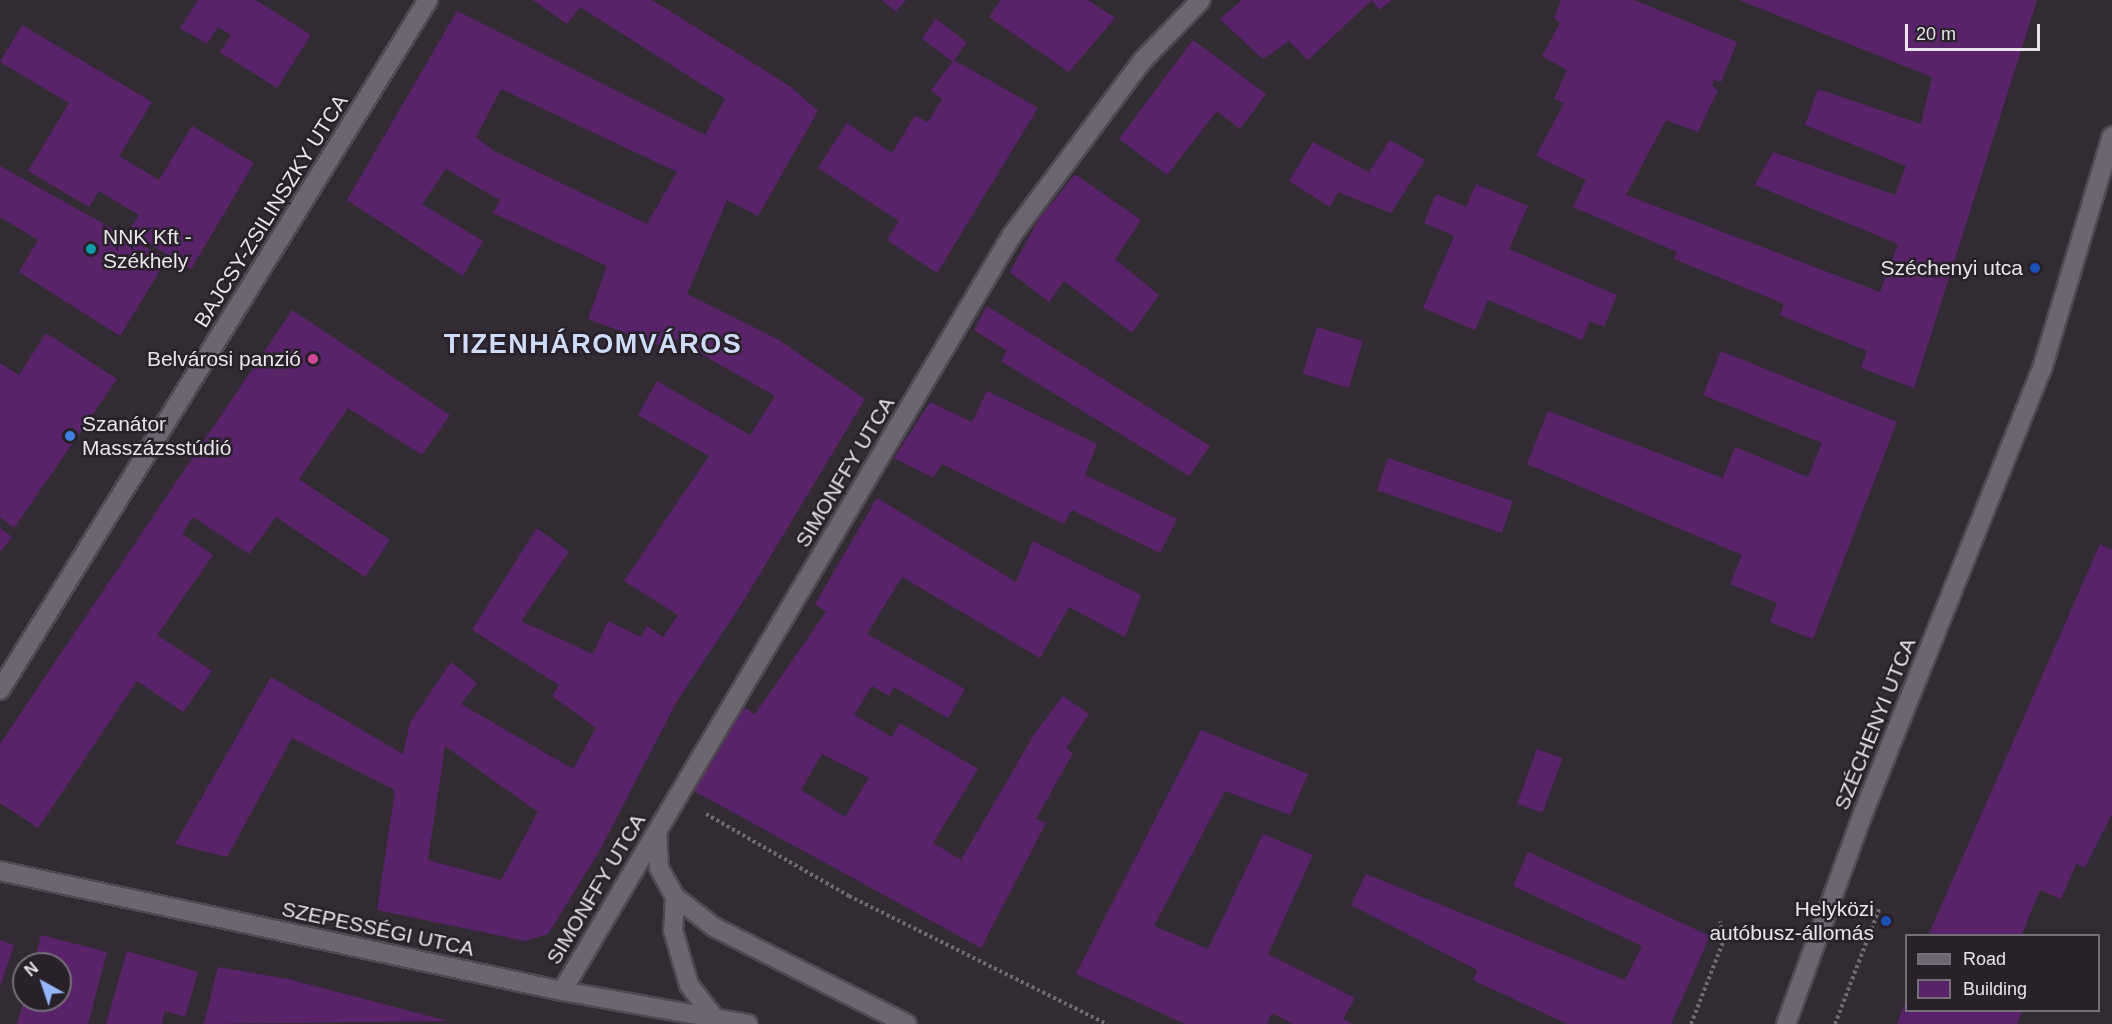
<!DOCTYPE html>
<html>
<head>
<meta charset="utf-8">
<style>
  body { margin:0 }
  #map { position:relative; width:2112px; height:1024px; overflow:hidden; background:#322b34; font-family:Arial,sans-serif }
  div>[style] { position:absolute }
  .building>* { inset:0; background:#59236a; transform-origin:0 0 }
  .path>* { height:4px; margin-top:-2px; transform-origin:0; background:repeating-linear-gradient(90deg,#6f6971 0 3px,transparent 0 6px) }
  .roads { filter:drop-shadow(2px 0 #4f4951) drop-shadow(-2px 0 #4f4951) drop-shadow(0 2px #4f4951) drop-shadow(0 -2px #4f4951) }
  .minor>* { height:18px; margin:-9px; padding:0 9px; transform-origin:9px; border-radius:9px; background:#6d6670 }
  .dots>* { width:16px; height:16px; translate:-50% -50%; box-sizing:border-box; border:3px solid #28212a; border-radius:50% }
  span { translate:-50% -50%; white-space:nowrap; text-align:center; line-height:1.15; -webkit-text-stroke:5px #28212a; paint-order:stroke }
  .street-label { font-size:21px; color:#e8e4ea }
  .poi-label { font-size:21px; color:#e8e4ea }
  .left { translate:0 -50%; text-align:left }
  .right { translate:-100% -50%; text-align:right }
  .district-label { font-size:27px; color:#cedcf7; font-weight:700; letter-spacing:1.5px }
  .legend { position:absolute; left:1905px; top:934px; width:195px; height:78px; box-sizing:border-box; background:#28212a; border:2px solid #756f77; margin:0; padding:8px 10px; list-style:none; font-size:18px; color:#e8e4ea }
  .legend li { display:flex; align-items:center; gap:12px; height:30px }
  .legend b { width:30px; border:2px solid #756f77 }
  .north { position:absolute; left:12px; top:952px; width:60px; height:60px; box-sizing:border-box; background:#28212a; border:2px solid #756f77; border-radius:50%; rotate:320deg; font-size:16px; font-weight:700; line-height:24px; text-align:center; color:#e8e4ea }
  .north::after { content:''; display:block; margin:auto; width:21px; height:27px; background:#93b7fd; clip-path:polygon(50% 0,100% 100%,50% 72%,0 100%) }
  .scale { position:absolute; left:1905px; top:24px; width:135px; height:27px; box-sizing:border-box; border:3px solid #e8e4ea; border-top:0; padding-left:8px; font-size:18px; line-height:21px; white-space:nowrap; color:#e8e4ea; -webkit-text-stroke:4px #28212a; paint-order:stroke }
</style>
</head>
<body>
<div id="map">
  <div class="building">
    <i style="clip-path:polygon(198px 0,256px 0,311px 35px,277px 88px,220px 52px,231px 35px,218px 27px,207px 44px,180px 28px)"></i>
    <i style="clip-path:polygon(evenodd,533px 0,652px 0,791px 87px,818px 111px,758px 216px,727px 200px,687px 294px,779px 340px,865px 399px,741px 605px,677px 701px,600px 850px,548px 934px,525px 941px,377px 910px,395px 790px,292px 738px,227px 857px,175px 844px,271px 677px,403px 754px,410px 723px,451px 662px,477px 683px,461px 704px,573px 769px,596px 728px,552px 696px,559px 685px,472px 630px,537px 528px,569px 552px,521px 621px,593px 654px,608px 621px,641px 637px,647px 626px,663px 637px,678px 615px,624px 581px,709px 456px,638px 415px,657px 381px,750px 435px,775px 396px,668px 335px,663px 347px,588px 319px,607px 266px,493px 213px,500px 200px,446px 169px,422px 204px,483px 241px,463px 276px,347px 200px,457px 11px,705px 135px,725px 99px,580px 7px,567px 24px,533px 0,501px 89px,677px 172px,647px 224px,494px 151px,476px 137px,501px 89px,533px 0,445px 746px,538px 812px,501px 880px,428px 860px,445px 746px)"></i>
    <i style="clip-path:polygon(882px 0,906px 0,896px 12px)"></i>
    <i style="clip-path:polygon(1001px 0,1088px 0,1115px 18px,1069px 72px,989px 17px)"></i>
    <i style="clip-path:polygon(1242px 0,1372px 0,1308px 60px,1289px 41px,1263px 59px,1220px 19px)"></i>
    <i style="clip-path:polygon(1372px 0,1392px 0,1379px 10px)"></i>
    <i style="clip-path:polygon(1561px 0,1634px 0,1737px 42px,1721px 82px,1714px 80px,1712px 86px,1718px 90px,1698px 132px,1666px 120px,1626px 195px,1880px 292px,1898px 244px,1755px 185px,1773px 152px,1895px 195px,1906px 166px,1805px 125px,1818px 89px,1921px 124px,1932px 77px,1739px 0,2037px 0,1914px 388px,1861px 368px,1867px 351px,1780px 315px,1784px 304px,1674px 259px,1677px 252px,1573px 207px,1586px 180px,1536px 156px,1564px 103px,1554px 99px,1567px 70px,1542px 56px,1560px 23px,1554px 18px)"></i>
    <i style="left:936px;top:19px;width:39px;height:24px;rotate:37deg"></i>
    <i style="clip-path:polygon(22px 25px,152px 102px,119px 156px,159px 180px,192px 126px,254px 163px,191px 269px,128px 231px,139px 215px,99px 191px,89px 207px,28px 171px,69px 103px,0 62px)"></i>
    <i style="clip-path:polygon(1193px 40px,1266px 94px,1240px 129px,1217px 111px,1167px 175px,1119px 139px)"></i>
    <i style="clip-path:polygon(954px 60px,1038px 108px,937px 273px,887px 240px,899px 221px,818px 168px,847px 123px,892px 153px,915px 116px,928px 122px,942px 99px,931px 90px)"></i>
    <i style="clip-path:polygon(1390px 140px,1425px 160px,1391px 213px,1338px 192px,1330px 207px,1289px 181px,1313px 142px,1369px 172px)"></i>
    <i style="clip-path:polygon(0 166px,167px 259px,120px 336px,19px 272px,38px 240px,0 217px)"></i>
    <i style="clip-path:polygon(1075px 174px,1141px 220px,1115px 259px,1159px 295px,1132px 333px,1064px 281px,1049px 302px,1010px 272px,1039px 219px)"></i>
    <i style="clip-path:polygon(1476px 184px,1528px 206px,1509px 249px,1617px 295px,1604px 327px,1590px 321px,1582px 340px,1488px 300px,1475px 330px,1423px 308px,1454px 236px,1424px 223px,1436px 194px,1466px 207px)"></i>
    <i style="clip-path:polygon(987px 306px,1210px 446px,1189px 476px,1001px 361px,1007px 351px,974px 330px)"></i>
    <i style="clip-path:polygon(292px 310px,450px 415px,422px 455px,348px 408px,299px 479px,390px 540px,365px 577px,276px 517px,249px 554px,193px 517px,182px 534px,213px 555px,157px 635px,212px 671px,183px 712px,137px 681px,38px 828px,0 803px,0 744px)"></i>
    <i style="left:1317px;top:327px;width:48px;height:49px;rotate:17deg"></i>
    <i style="clip-path:polygon(46px 333px,117px 379px,14px 528px,0 517px,0 363px,19px 375px)"></i>
    <i style="clip-path:polygon(1721px 351px,1897px 422px,1813px 639px,1770px 622px,1777px 603px,1730px 584px,1742px 555px,1527px 464px,1548px 411px,1723px 478px,1735px 447px,1808px 477px,1822px 443px,1703px 395px)"></i>
    <i style="clip-path:polygon(987px 391px,1097px 444px,1085px 475px,1177px 519px,1160px 553px,1072px 510px,1064px 524px,942px 464px,933px 478px,894px 458px,930px 402px,972px 422px)"></i>
    <i style="left:1388px;top:458px;width:132px;height:34px;rotate:19deg"></i>
    <i style="clip-path:polygon(evenodd,877px 498px,1016px 582px,1033px 541px,1141px 595px,1125px 637px,1069px 607px,1040px 658px,902px 577px,867px 634px,965px 689px,948px 718px,894px 687px,889px 696px,872px 686px,854px 715px,892px 737px,900px 723px,978px 769px,933px 843px,961px 860px,1035px 733px,1063px 696px,1089px 714px,1066px 748px,1073px 753px,1036px 819px,1046px 823px,981px 948px,694px 791px,744px 708px,755px 714px,826px 612px,815px 604px,877px 498px,822px 754px,869px 778px,845px 817px,801px 790px,822px 754px)"></i>
    <i style="clip-path:polygon(0 528px,12px 537px,0 552px)"></i>
    <i style="clip-path:polygon(2100px 544px,2112px 550px,2112px 814px,2085px 867px,2076px 864px,2061px 899px,2040px 890px,2021px 936px,1928px 936px)"></i>
    <i style="clip-path:polygon(1201px 730px,1308px 774px,1290px 815px,1225px 791px,1154px 926px,1208px 949px,1263px 834px,1313px 855px,1268px 954px,1355px 998px,1343px 1019px,1352px 1024px,1293px 1024px,1272px 1013px,1267px 1024px,1185px 1024px,1076px 974px)"></i>
    <i style="left:1537px;top:749px;width:27px;height:58px;rotate:20deg"></i>
    <i style="clip-path:polygon(1528px 852px,1710px 936px,1671px 1024px,1567px 1024px,1473px 980px,1477px 970px,1351px 905px,1366px 874px,1625px 980px,1642px 946px,1513px 886px)"></i>
    <i style="clip-path:polygon(41px 935px,107px 952px,88px 1024px,17px 1024px,24px 1000px,60px 1000px,60px 964px,34px 964px)"></i>
    <i style="clip-path:polygon(0 940px,14px 945px,0 987px)"></i>
    <i style="clip-path:polygon(127px 951px,198px 972px,185px 1017px,165px 1011px,162px 1024px,106px 1024px)"></i>
    <i style="clip-path:polygon(218px 967px,288px 979px,448px 1021px,204px 1024px)"></i>
    <i style="clip-path:polygon(1906px 1001px,1906px 1011px,2022px 1011px,2017px 1024px,1897px 1024px)"></i>
  </div>
  <div class="path">
    <i style="left:706px;top:814px;width:165px;rotate:29.8deg"></i>
    <i style="left:849px;top:896px;width:288px;rotate:26.4deg"></i>
    <i style="left:1691px;top:1024px;width:90px;rotate:-68.6deg"></i>
    <i style="left:1724px;top:940px;width:19px;rotate:-102deg"></i>
    <i style="left:1835px;top:1024px;width:125px;rotate:-69deg"></i>
  </div>
  <div class="roads">
    <div class="minor">
      <i style="left:0;top:690px;width:812px;rotate:-58.19deg"></i>
      <i style="left:657px;top:831px;width:37px;rotate:87deg"></i>
      <i style="left:659px;top:868px;width:33px;rotate:61deg"></i>
      <i style="left:675px;top:897px;width:49px;rotate:37.6deg"></i>
      <i style="left:714px;top:927px;width:216px;rotate:26.7deg"></i>
      <i style="left:0;top:871px;width:575px;rotate:12.05deg"></i>
      <i style="left:562px;top:991px;width:189px;rotate:10.1deg"></i>
      <i style="left:675px;top:897px;width:33px;rotate:93deg"></i>
      <i style="left:673px;top:930px;width:57px;rotate:73.8deg"></i>
      <i style="left:689px;top:985px;width:41px;rotate:52deg"></i>
      <i style="left:562px;top:991px;width:880px;rotate:-59.24deg"></i>
      <i style="left:1012px;top:235px;width:219px;rotate:-53.2deg"></i>
      <i style="left:1143px;top:60px;width:83px;rotate:-46deg"></i>
      <i style="left:1786px;top:1024px;width:227px;rotate:-69.9deg"></i>
      <i style="left:1864px;top:811px;width:476px;rotate:-68.1deg"></i>
      <i style="left:2042px;top:369px;width:243px;rotate:-73.3deg"></i>
    </div>
  </div>
  <div class="dots">
    <i style="left:91px;top:249px;background:#0f9aa8"></i>
    <i style="left:2035px;top:268px;background:#1a4fb4"></i>
    <i style="left:313px;top:359px;background:#d1479c"></i>
    <i style="left:70px;top:436px;background:#3f7fe0"></i>
    <i style="left:1886px;top:921px;background:#1a4fb4"></i>
  </div>
  <div class="street-label">
    <span style="left:271px;top:211px;rotate:-58deg">BAJCSY-ZSILINSZKY UTCA</span>
    <span style="left:845px;top:472px;rotate:-59deg">SIMONFFY UTCA</span>
    <span style="left:1875px;top:724px;rotate:-68deg">SZÉCHENYI UTCA</span>
    <span style="left:596px;top:889px;rotate:-59deg">SIMONFFY UTCA</span>
    <span style="left:378px;top:929px;rotate:12deg">SZEPESSÉGI UTCA</span>
  </div>
  <div class="poi-label">
    <span class="left" style="left:103px;top:249px">NNK Kft -<br>Székhely</span>
    <span class="right" style="left:2023px;top:268px">Széchenyi utca</span>
    <span class="right" style="left:301px;top:359px">Belvárosi panzió</span>
    <span class="left" style="left:82px;top:436px">Szanátor<br>Masszázsstúdió</span>
    <span class="right" style="left:1874px;top:921px">Helyközi<br>autóbusz-állomás</span>
  </div>
  <div class="district-label">
    <span style="left:593px;top:345px">TIZENHÁROMVÁROS</span>
  </div>
  <ul class="legend">
  <li><b style="height:8px;background:#6d6670"></b>Road</li>
  <li><b style="height:16px;background:#59236a"></b>Building</li>
  </ul>
  <div class="north">N</div>
  <div class="scale">20 m</div>
</div>
</body>
</html>
